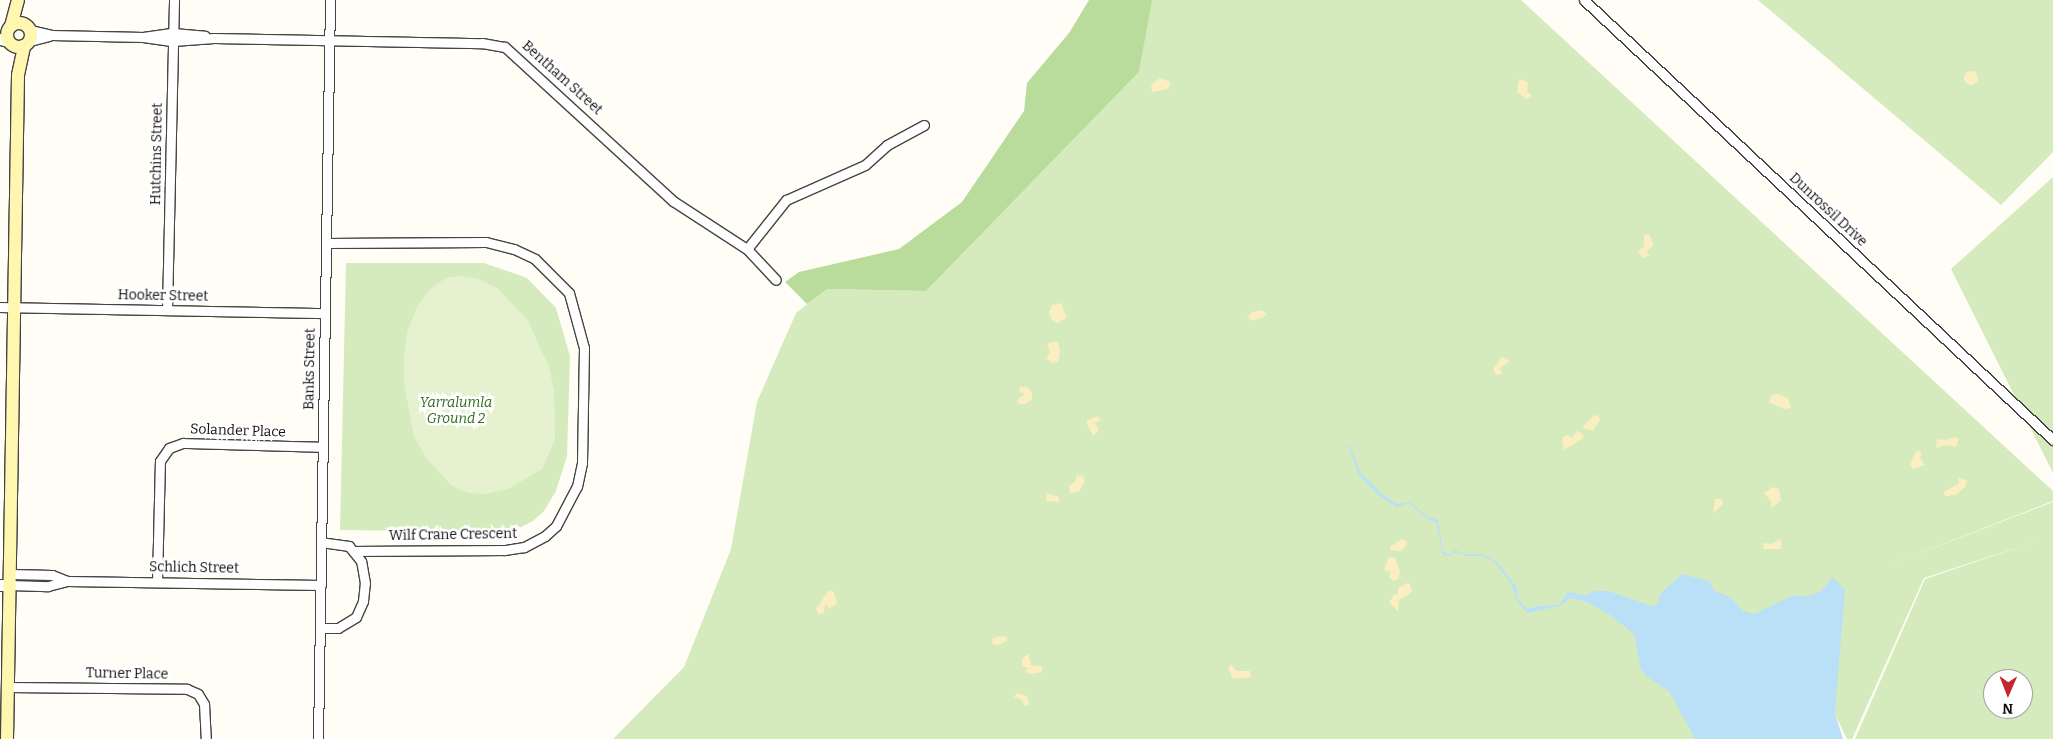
<!DOCTYPE html>
<html>
<head>
<meta charset="utf-8">
<style>
  body { margin:0 }
  #map { position:relative; width:2053px; height:739px; overflow:hidden; background:#fffdf5; font-family:Bitter,serif }
  div>[style] { position:absolute }
  .green>* { inset:0; background:#d5ebbd }
  .forest>* { inset:0; background:#b9dc9c }
  .sand>* { inset:0; background:#fbeec1 }
  .round { border-radius:50% }
  .pitch>* { inset:0; background:#e6f2cf }
  .water>* { inset:0; background:#b9e0f7 }
  .roads { filter:drop-shadow(1px 0 #444) drop-shadow(-1px 0 #444) drop-shadow(0 1px #444) drop-shadow(0 -1px #444) }
  .minor>* { height:9px; margin:-4.5px; padding:0 4.5px; transform-origin:4.5px; border-radius:4.5px; background:#fff }
  .tertiary>* { height:11px; margin:-5.5px; padding:0 5.5px; transform-origin:5.5px; border-radius:5.5px; background:#fff }
  .secondary>* { height:12px; margin:-6px; padding:0 6px; transform-origin:6px; border-radius:6px; background:#fff6b0 }
  .secondary>.ring { margin:-6px; padding:0; box-sizing:content-box; background:none; border:12px solid #fff6b0; border-radius:50% }
  span { translate:-50% -50%; white-space:nowrap; text-align:center; line-height:1.15; -webkit-text-stroke:5px #fff; paint-order:stroke }
  .street-label { font-size:14px; color:#111 }
  .park-label { font-size:14px; color:#2f6b1f; font-style:italic }
  .north { position:absolute; left:1983px; top:669px; width:50px; height:50px; box-sizing:border-box; background:#fff; border:1px solid #a0a0a0; border-radius:50%; rotate:181deg; font-size:14px; font-weight:700; line-height:20px; text-align:center; color:#111 }
  .north::after { content:''; display:block; margin:auto; width:18px; height:22px; background:#c4262e; clip-path:polygon(50% 0,100% 100%,50% 72%,0 100%) }
</style>
</head>
<body>
<div id="map">
  <div class="green">
    <i style="clip-path:polygon(evenodd,1151px 0,1521px 0,2053px 491px,2053px 501px,1884px 567px,2053px 502px,2053px 739px,1855px 739px,1925px 579px,2040px 540px,1924px 578px,1852px 739px,1847px 739px,1835px 714px,1799px 739px,613px 739px,684px 667px,731px 549px,757px 402px,796px 313px,826px 289px,926px 291px,1139px 72px,1151px 0,1993px 679px,2023px 679px,2023px 709px,1993px 709px,1993px 679px)"></i>
    <i style="clip-path:polygon(1758px 0,2053px 0,2053px 152px,2001px 205px)"></i>
    <i style="clip-path:polygon(2053px 177px,2053px 473px,1951px 269px)"></i>
    <i style="clip-path:polygon(346px 263px,484px 263px,527px 278px,556px 308px,570px 356px,567px 456px,556px 491px,544px 511px,533px 521px,517px 529px,500px 532px,340px 530px)"></i>
  </div>
  <div class="forest">
    <i style="clip-path:polygon(1089px 0,1152px 0,1139px 72px,926px 291px,827px 289px,807px 304px,785px 282px,799px 272px,899px 249px,962px 202px,1024px 111px,1027px 83px,1069px 33px)"></i>
  </div>
  <div class="sand">
    <i class="round" style="left:1964px;top:71px;width:14px;height:14px"></i>
    <i style="clip-path:polygon(1160px 78px,1170px 82px,1169px 89px,1152px 92px,1151px 85px)"></i>
    <i style="clip-path:polygon(1519px 79px,1528px 82px,1527px 91px,1532px 96px,1527px 99px,1517px 92px)"></i>
    <i style="clip-path:polygon(1649px 234px,1654px 246px,1647px 250px,1649px 256px,1643px 258px,1638px 252px,1644px 246px,1644px 236px)"></i>
    <i style="clip-path:polygon(1061px 303px,1067px 317px,1058px 323px,1051px 319px,1049px 312px,1052px 305px)"></i>
    <i style="clip-path:polygon(1262px 310px,1267px 314px,1263px 317px,1253px 321px,1247px 317px,1252px 312px)"></i>
    <i style="clip-path:polygon(1051px 342px,1058px 342px,1060px 351px,1058px 362px,1053px 363px,1046px 358px,1050px 352px,1047px 344px)"></i>
    <i style="clip-path:polygon(1502px 357px,1510px 361px,1500px 368px,1502px 374px,1496px 375px,1493px 369px)"></i>
    <i style="clip-path:polygon(1020px 387px,1027px 387px,1032px 393px,1032px 399px,1026px 404px,1019px 404px,1017px 400px,1025px 394px,1019px 392px)"></i>
    <i style="clip-path:polygon(1777px 394px,1788px 398px,1791px 408px,1784px 409px,1769px 402px,1772px 395px)"></i>
    <i style="clip-path:polygon(1598px 415px,1600px 420px,1593px 431px,1582px 428px,1593px 416px)"></i>
    <i style="clip-path:polygon(1097px 416px,1101px 420px,1095px 423px,1099px 430px,1093px 436px,1086px 421px)"></i>
    <i style="clip-path:polygon(1577px 431px,1584px 435px,1582px 439px,1564px 450px,1562px 438px,1567px 435px,1572px 438px)"></i>
    <i style="clip-path:polygon(1954px 437px,1959px 439px,1956px 447px,1946px 445px,1936px 448px,1937px 439px,1946px 440px)"></i>
    <i style="clip-path:polygon(1916px 451px,1922px 452px,1920px 458px,1925px 465px,1913px 469px,1910px 464px)"></i>
    <i style="clip-path:polygon(1077px 475px,1083px 476px,1085px 481px,1079px 491px,1070px 494px,1069px 486px,1075px 482px)"></i>
    <i style="clip-path:polygon(1958px 477px,1967px 481px,1965px 487px,1956px 495px,1945px 496px,1944px 492px,1959px 483px)"></i>
    <i style="clip-path:polygon(1773px 487px,1779px 489px,1781px 500px,1771px 509px,1771px 501px,1764px 493px)"></i>
    <i style="clip-path:polygon(1047px 493px,1059px 497px,1059px 502px,1046px 501px)"></i>
    <i style="clip-path:polygon(1715px 499px,1722px 499px,1723px 504px,1713px 514px)"></i>
    <i style="clip-path:polygon(1402px 539px,1408px 542px,1402px 551px,1390px 550px,1390px 547px)"></i>
    <i style="clip-path:polygon(1780px 539px,1782px 544px,1780px 549px,1763px 549px,1764px 543px,1771px 544px)"></i>
    <i style="clip-path:polygon(1389px 557px,1395px 558px,1400px 571px,1398px 579px,1393px 581px,1389px 577px,1391px 572px,1384px 570px)"></i>
    <i style="clip-path:polygon(1407px 583px,1410px 584px,1412px 592px,1399px 600px,1398px 611px,1389px 602px,1395px 594px,1398px 594px,1398px 588px)"></i>
    <i style="clip-path:polygon(829px 590px,834px 592px,837px 604px,830px 608px,825px 604px,824px 613px,819px 615px,816px 609px)"></i>
    <i style="clip-path:polygon(1002px 636px,1007px 637px,1007px 641px,998px 645px,992px 644px,993px 638px)"></i>
    <i style="clip-path:polygon(1028px 653px,1031px 665px,1042px 666px,1042px 672px,1030px 674px,1025px 671px,1028px 668px,1022px 666px,1022px 659px)"></i>
    <i style="clip-path:polygon(1231px 664px,1237px 671px,1250px 671px,1251px 677px,1233px 679px,1228px 668px)"></i>
    <i style="clip-path:polygon(1017px 693px,1027px 696px,1029px 705px,1025px 706px,1021px 699px,1014px 697px)"></i>
  </div>
  <div class="pitch">
    <i style="clip-path:polygon(460px 276px,479px 279px,498px 289px,527px 319px,549px 367px,554px 391px,555px 439px,542px 469px,508px 489px,486px 494px,468px 493px,452px 486px,427px 459px,414px 437px,404px 383px,404px 354px,408px 329px,418px 305px,431px 288px,446px 278px)"></i>
  </div>
  <div class="water">
    <i style="clip-path:polygon(1341px 441px,1351px 449px,1361px 473px,1382px 494px,1397px 504px,1410px 502px,1426px 516px,1438px 520px,1443px 552px,1449px 554px,1455px 550px,1465px 554px,1481px 554px,1497px 562px,1517px 588px,1517px 598px,1527px 609px,1539px 606px,1559px 605px,1568px 592px,1586px 595px,1596px 591px,1608px 591px,1652px 606px,1658px 604px,1661px 593px,1682px 574px,1709px 581px,1715px 591px,1730px 597px,1743px 611px,1755px 614px,1793px 595px,1804px 597px,1820px 592px,1833px 577px,1845px 590px,1835px 713px,1843px 739px,1695px 739px,1669px 691px,1647px 677px,1641px 669px,1634px 634px,1610px 615px,1587px 602px,1571px 598px,1560px 606px,1527px 613px,1517px 601px,1511px 583px,1494px 562px,1482px 556px,1466px 556px,1456px 552px,1448px 556px,1442px 554px,1437px 523px,1425px 517px,1409px 503px,1397px 507px,1378px 495px,1359px 475px,1350px 450px)"></i>
  </div>
  <div class="roads">
    <div class="minor">
      <i style="left:1584px;top:0;width:643px;rotate:43.17deg"></i>
      <i style="left:30px;top:30px;width:22px;rotate:13deg"></i>
      <i style="left:51px;top:35px;width:92px;rotate:1.2deg"></i>
      <i style="left:143px;top:37px;width:30px;rotate:8deg"></i>
      <i style="left:173px;top:41px;width:41px;rotate:-4.2deg"></i>
      <i style="left:214px;top:38px;width:268px;rotate:1.1deg"></i>
      <i style="left:482px;top:43px;width:23px;rotate:10deg"></i>
      <i style="left:505px;top:47px;width:228px;rotate:42.5deg"></i>
      <i style="left:673px;top:201px;width:88px;rotate:33deg"></i>
      <i style="left:747px;top:249px;width:42px;rotate:46.9deg"></i>
      <i style="left:143px;top:37px;width:30px;rotate:-8deg"></i>
      <i style="left:173px;top:33px;width:32px;rotate:5deg"></i>
      <i style="left:30px;top:41px;width:20px;rotate:-15deg"></i>
      <i style="left:326px;top:243px;width:160px;rotate:-0.4deg"></i>
      <i style="left:486px;top:242px;width:29px;rotate:14deg"></i>
      <i style="left:514px;top:249px;width:23px;rotate:25deg"></i>
      <i style="left:535px;top:259px;width:48px;rotate:45deg"></i>
      <i style="left:569px;top:293px;width:57px;rotate:74.7deg"></i>
      <i style="left:584px;top:348px;width:115px;rotate:91deg"></i>
      <i style="left:582px;top:463px;width:24px;rotate:102deg"></i>
      <i style="left:577px;top:486px;width:45px;rotate:117.7deg"></i>
      <i style="left:556px;top:526px;width:15px;rotate:138deg"></i>
      <i style="left:545px;top:536px;width:24px;rotate:152deg"></i>
      <i style="left:524px;top:547px;width:20px;rotate:171deg"></i>
      <i style="left:504px;top:550px;width:150px;rotate:179.6deg"></i>
      <i style="left:747px;top:249px;width:63px;rotate:-51.5deg"></i>
      <i style="left:786px;top:200px;width:86px;rotate:-23.9deg"></i>
      <i style="left:865px;top:165px;width:30px;rotate:-42deg"></i>
      <i style="left:887px;top:145px;width:42px;rotate:-28.4deg"></i>
      <i style="left:0;top:307px;width:325px;rotate:1.1deg"></i>
      <i style="left:167px;top:310px;width:310px;rotate:-88.7deg"></i>
      <i style="left:11px;top:574px;width:41px;rotate:1.4deg"></i>
      <i style="left:52px;top:575px;width:16px;rotate:22deg"></i>
      <i style="left:157px;top:582px;width:121px;rotate:-88.6deg"></i>
      <i style="left:160px;top:461px;width:16px;rotate:-55deg"></i>
      <i style="left:169px;top:448px;width:15px;rotate:-20deg"></i>
      <i style="left:183px;top:443px;width:140px;rotate:1.6deg"></i>
      <i style="left:10px;top:585px;width:38px;rotate:2deg"></i>
      <i style="left:48px;top:586px;width:20px;rotate:-15deg"></i>
      <i style="left:67px;top:581px;width:254px;rotate:0.9deg"></i>
      <i style="left:320px;top:628px;width:18px"></i>
      <i style="left:338px;top:628px;width:21px;rotate:-31deg"></i>
      <i style="left:356px;top:617px;width:17px;rotate:-66deg"></i>
      <i style="left:363px;top:601px;width:18px;rotate:-84deg"></i>
      <i style="left:365px;top:583px;width:22px;rotate:-100deg"></i>
      <i style="left:361px;top:561px;width:19px;rotate:-129deg"></i>
      <i style="left:349px;top:546px;width:28px;rotate:-172deg"></i>
      <i style="left:8px;top:687px;width:179px;rotate:0.6deg"></i>
      <i style="left:187px;top:689px;width:12px;rotate:24deg"></i>
      <i style="left:198px;top:694px;width:12px;rotate:59deg"></i>
      <i style="left:204px;top:704px;width:35px;rotate:87deg"></i>
      <i style="left:318px;top:739px;width:739px;rotate:-89.07deg"></i>
    </div>
    <div class="tertiary">
      <i style="left:0;top:39px;width:8px;rotate:14deg"></i>
      <i style="left:0;top:585px;width:10px"></i>
    </div>
    <div class="secondary">
      <i class="ring" style="left:7px;top:23px;width:12px;height:12px"></i>
      <i style="left:11px;top:26px;width:27px;rotate:-75deg"></i>
      <i style="left:7px;top:739px;width:664px;rotate:-89.05deg"></i>
      <i style="left:18px;top:75px;width:30px;rotate:-78deg"></i>
    </div>
  </div>
  <div class="street-label">
    <span style="left:562px;top:78px;rotate:42deg">Bentham Street</span>
    <span style="left:157px;top:154px;rotate:-89deg">Hutchins Street</span>
    <span style="left:1828px;top:210px;rotate:43deg">Dunrossil Drive</span>
    <span style="left:163px;top:296px;rotate:1deg">Hooker Street</span>
    <span style="left:310px;top:369px;rotate:-89deg">Banks Street</span>
    <span style="left:238px;top:431px;rotate:2deg">Solander Place</span>
    <span style="left:453px;top:535px;rotate:-1deg">Wilf Crane Crescent</span>
    <span style="left:194px;top:568px;rotate:1deg">Schlich Street</span>
    <span style="left:127px;top:674px;rotate:1deg">Turner Place</span>
  </div>
  <div class="park-label">
    <span style="left:456px;top:411px">Yarralumla<br>Ground 2</span>
  </div>
  <div class="north">N</div>
</div>
</body>
</html>
